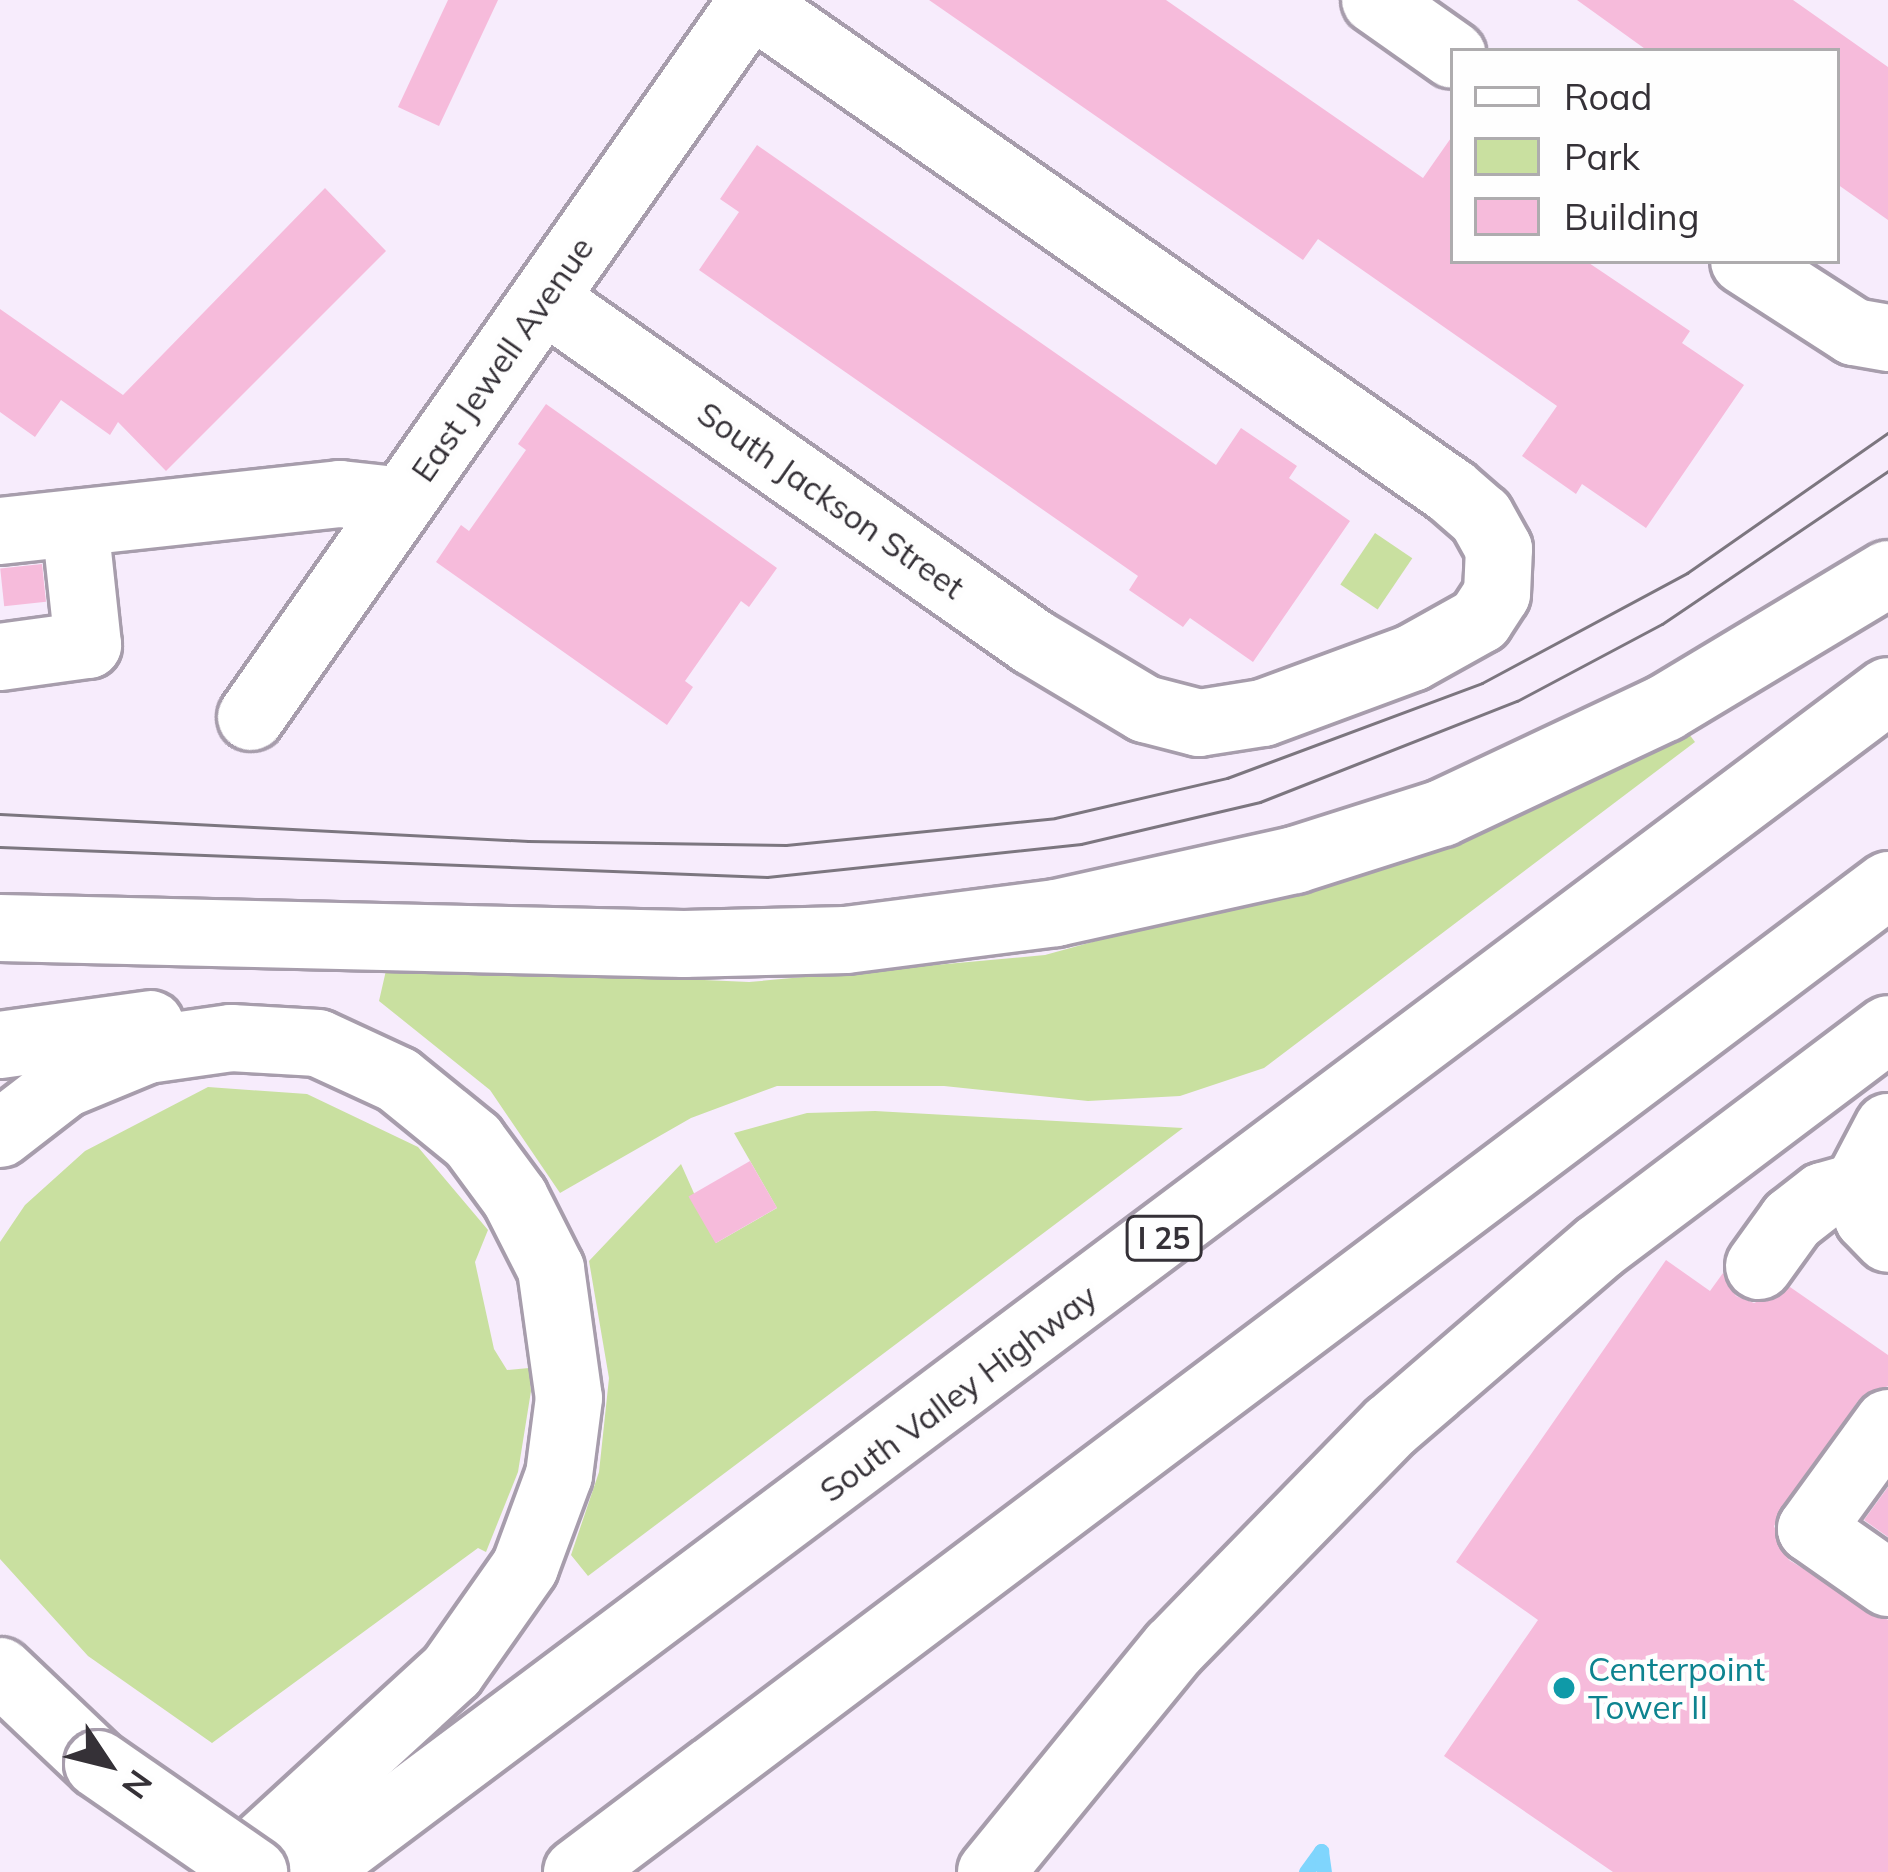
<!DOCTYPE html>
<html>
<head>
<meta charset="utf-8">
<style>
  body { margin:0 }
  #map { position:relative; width:1888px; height:1872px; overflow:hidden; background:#f7ecfc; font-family:Mulish,sans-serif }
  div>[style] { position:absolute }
  .green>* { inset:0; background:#c9e0a0; transform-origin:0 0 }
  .stream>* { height:15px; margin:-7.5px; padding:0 7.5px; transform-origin:7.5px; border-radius:7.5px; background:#7fd5fd }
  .building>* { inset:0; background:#f6bbdb; transform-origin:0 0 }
  .roads { filter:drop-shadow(3px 0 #a79dac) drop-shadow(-3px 0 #a79dac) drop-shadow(0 3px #a79dac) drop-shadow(0 -3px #a79dac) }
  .minor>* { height:66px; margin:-33px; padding:0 33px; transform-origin:33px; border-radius:33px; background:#fff }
  .highway>* { height:66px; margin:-33px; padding:0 33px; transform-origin:33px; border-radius:33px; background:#fff }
  .tram>* { height:3px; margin:-1.5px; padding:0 1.5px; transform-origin:1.5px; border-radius:1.5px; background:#7c767f }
  .bridges { filter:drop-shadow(3px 0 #a79dac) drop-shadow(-3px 0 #a79dac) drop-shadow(0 3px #a79dac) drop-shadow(0 -3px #a79dac) }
  .major-bridge>* { height:66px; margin:-33px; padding:0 33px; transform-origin:33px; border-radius:33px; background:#fff }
  .dots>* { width:33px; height:33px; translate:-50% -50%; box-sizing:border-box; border:6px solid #fefefe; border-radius:50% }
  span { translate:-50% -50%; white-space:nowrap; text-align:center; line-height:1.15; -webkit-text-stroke:9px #fefefe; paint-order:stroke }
  .shield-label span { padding:3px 9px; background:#fefefe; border:3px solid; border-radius:9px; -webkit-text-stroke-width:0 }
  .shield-label { font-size:30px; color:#353137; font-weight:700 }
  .street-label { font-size:33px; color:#353137 }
  .culture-label { font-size:33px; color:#0d838f }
  .left { translate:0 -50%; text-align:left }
  .legend { position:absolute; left:1450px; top:48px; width:390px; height:216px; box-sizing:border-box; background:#fefefe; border:3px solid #aeacae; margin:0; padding:15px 21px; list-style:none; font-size:36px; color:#353137 }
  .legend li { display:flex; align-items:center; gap:24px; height:60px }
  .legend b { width:60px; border:3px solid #aeacae }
  .north { position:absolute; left:48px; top:1704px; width:120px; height:120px; -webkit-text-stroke:9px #fefefe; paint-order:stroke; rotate:125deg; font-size:33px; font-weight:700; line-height:48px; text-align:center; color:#353137 }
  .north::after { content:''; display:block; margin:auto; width:42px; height:54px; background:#353137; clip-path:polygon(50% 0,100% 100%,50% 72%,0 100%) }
</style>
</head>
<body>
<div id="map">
  <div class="green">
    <i style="left:1375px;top:533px;width:45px;height:62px;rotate:34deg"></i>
    <i style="clip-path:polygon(1683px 726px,1695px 742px,1264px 1068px,1180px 1096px,1088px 1101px,944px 1086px,777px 1086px,691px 1118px,560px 1193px,490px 1090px,379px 1001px,387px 966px,749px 982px,1045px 955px,1183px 917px)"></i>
    <i style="clip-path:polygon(208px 1087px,307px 1094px,418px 1147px,488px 1230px,475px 1262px,494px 1349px,507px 1370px,529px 1368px,531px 1391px,518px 1472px,486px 1552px,478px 1548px,212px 1743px,88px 1656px,0 1559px,0 1242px,25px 1205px,85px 1151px)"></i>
    <i style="clip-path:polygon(875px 1111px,1183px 1128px,588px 1576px,571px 1555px,599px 1472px,609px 1378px,589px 1261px,681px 1164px,716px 1243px,777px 1208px,734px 1133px,807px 1113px)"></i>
  </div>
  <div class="stream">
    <i style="left:1306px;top:1872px;width:26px;rotate:-54deg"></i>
    <i style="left:1321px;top:1851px;width:21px;rotate:82deg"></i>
  </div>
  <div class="building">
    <i style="clip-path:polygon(448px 0,498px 0,439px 126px,398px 107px)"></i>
    <i style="clip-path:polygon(929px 0,1166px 0,1423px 178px,1453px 135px,1453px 261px,1586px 261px,1690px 331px,1682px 343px,1744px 385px,1646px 528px,1582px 484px,1576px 494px,1522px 456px,1557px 406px,1318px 239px,1303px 260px)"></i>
    <i style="clip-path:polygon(1577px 0,1793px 0,1888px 67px,1888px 220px,1837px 184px,1837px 51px,1648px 51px)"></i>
    <i style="clip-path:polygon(757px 145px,1216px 465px,1241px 428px,1297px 466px,1289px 478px,1350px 521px,1253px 662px,1190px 618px,1183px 627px,1129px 590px,1138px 576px,699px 270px,739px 212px,720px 199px)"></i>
    <i style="clip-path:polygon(325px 188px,386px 251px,166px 471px,118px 422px,110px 435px,61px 400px,35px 437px,0 412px,0 309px,123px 395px)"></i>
    <i style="clip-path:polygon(546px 404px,777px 568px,749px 607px,741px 601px,685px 681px,693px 687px,667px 725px,436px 562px,461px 525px,469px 531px,526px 450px,518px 444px)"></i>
    <i style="left:42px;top:564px;width:38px;height:42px;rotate:84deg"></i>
    <i style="left:750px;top:1161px;width:54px;height:71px;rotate:60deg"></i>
    <i style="clip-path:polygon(1666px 1260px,1710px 1291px,1723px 1273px,1736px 1296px,1754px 1303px,1790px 1287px,1888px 1355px,1888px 1386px,1858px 1401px,1774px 1526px,1789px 1560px,1888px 1620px,1888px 1872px,1613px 1872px,1444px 1756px,1538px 1620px,1456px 1562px)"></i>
    <i style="clip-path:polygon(1888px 1487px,1888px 1537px,1864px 1520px)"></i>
  </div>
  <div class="roads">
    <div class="minor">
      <i style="left:1375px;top:0;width:95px;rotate:35.2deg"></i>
      <i style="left:1744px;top:261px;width:131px;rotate:32.8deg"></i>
      <i style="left:1854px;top:332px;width:35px;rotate:10deg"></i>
      <i style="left:544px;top:299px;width:597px;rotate:35.05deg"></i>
      <i style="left:1033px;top:642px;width:131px;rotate:30.9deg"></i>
      <i style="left:1145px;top:709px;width:56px;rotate:14.5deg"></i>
      <i style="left:1199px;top:723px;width:65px;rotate:-8.9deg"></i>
      <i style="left:1263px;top:713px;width:159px;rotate:-20.3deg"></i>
      <i style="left:1412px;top:658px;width:78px;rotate:-29.2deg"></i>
      <i style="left:1480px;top:620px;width:31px;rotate:-57deg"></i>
      <i style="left:1497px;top:594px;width:45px;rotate:-87.5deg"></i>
      <i style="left:1499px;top:549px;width:37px;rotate:-119deg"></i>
      <i style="left:1481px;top:517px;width:40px;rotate:-139deg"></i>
      <i style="left:1451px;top:491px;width:853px;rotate:-145.12deg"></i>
      <i style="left:0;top:531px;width:342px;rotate:-6.2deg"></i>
      <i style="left:340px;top:494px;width:62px;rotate:6.4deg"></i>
      <i style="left:0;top:657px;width:89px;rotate:-7.8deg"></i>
      <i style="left:88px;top:645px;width:122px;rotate:-96.1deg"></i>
      <i style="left:251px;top:717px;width:875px;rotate:-55deg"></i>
      <i style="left:1888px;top:1127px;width:67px;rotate:117.7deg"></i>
      <i style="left:1857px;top:1186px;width:34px;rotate:71deg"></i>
      <i style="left:1868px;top:1218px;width:29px;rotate:46deg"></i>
      <i style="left:1759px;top:1266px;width:57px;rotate:-54.3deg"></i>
      <i style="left:1792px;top:1220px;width:39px;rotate:-38deg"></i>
      <i style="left:1823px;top:1196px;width:35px;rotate:-16deg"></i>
      <i style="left:1888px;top:1423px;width:131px;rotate:126deg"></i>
      <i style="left:1811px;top:1529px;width:94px;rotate:35deg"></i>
    </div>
    <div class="highway">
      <i style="left:0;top:928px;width:684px;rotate:1.34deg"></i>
      <i style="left:684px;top:944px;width:162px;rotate:-1.4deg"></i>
      <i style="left:846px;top:940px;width:212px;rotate:-7.3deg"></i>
      <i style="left:1056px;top:913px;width:245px;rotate:-12.5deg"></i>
      <i style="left:1295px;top:860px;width:154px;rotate:-17.7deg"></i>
      <i style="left:1442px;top:813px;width:246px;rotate:-25.2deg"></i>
      <i style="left:1665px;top:708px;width:260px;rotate:-31deg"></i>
      <i style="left:0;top:1045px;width:152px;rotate:-7.9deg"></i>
      <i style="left:0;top:1134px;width:82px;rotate:-37.6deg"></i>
      <i style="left:65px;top:1084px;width:89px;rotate:-22.5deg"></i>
      <i style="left:147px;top:1050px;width:85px;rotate:-8.1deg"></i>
      <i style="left:231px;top:1038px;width:87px;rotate:3.3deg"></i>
      <i style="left:318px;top:1043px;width:88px;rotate:24.8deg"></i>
      <i style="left:398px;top:1080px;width:97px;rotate:39.1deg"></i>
      <i style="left:473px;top:1141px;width:71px;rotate:53.6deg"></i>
      <i style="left:515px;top:1198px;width:80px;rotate:63.1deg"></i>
      <i style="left:551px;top:1269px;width:130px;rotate:82.1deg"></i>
      <i style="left:569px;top:1398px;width:78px;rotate:97.4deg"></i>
      <i style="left:559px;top:1475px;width:98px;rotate:110.3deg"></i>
      <i style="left:525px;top:1567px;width:127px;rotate:125.1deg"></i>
      <i style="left:452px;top:1671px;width:297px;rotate:137.5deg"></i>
      <i style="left:0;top:1671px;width:135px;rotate:43.5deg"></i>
      <i style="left:312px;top:1872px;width:1969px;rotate:-36.85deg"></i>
      <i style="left:577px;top:1872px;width:1641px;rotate:-36.97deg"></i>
      <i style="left:991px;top:1872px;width:289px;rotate:-50.8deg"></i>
      <i style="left:1174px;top:1648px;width:310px;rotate:-45.7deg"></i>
      <i style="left:1391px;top:1426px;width:274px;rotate:-40.7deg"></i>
      <i style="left:1599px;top:1247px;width:362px;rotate:-37deg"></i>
    </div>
  </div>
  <div class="tram">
    <i style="left:0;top:814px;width:529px;rotate:2.93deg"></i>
    <i style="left:528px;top:841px;width:258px;rotate:0.9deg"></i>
    <i style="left:786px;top:845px;width:270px;rotate:-5.7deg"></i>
    <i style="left:1055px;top:818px;width:177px;rotate:-13.1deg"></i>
    <i style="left:1227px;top:778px;width:272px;rotate:-20.4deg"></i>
    <i style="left:1482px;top:683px;width:233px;rotate:-28.2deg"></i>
    <i style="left:1687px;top:573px;width:245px;rotate:-34.9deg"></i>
    <i style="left:0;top:847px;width:768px;rotate:2.24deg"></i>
    <i style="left:767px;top:877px;width:316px;rotate:-6deg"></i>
    <i style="left:1081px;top:844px;width:184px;rotate:-13.2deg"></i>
    <i style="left:1260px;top:802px;width:276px;rotate:-21.5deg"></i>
    <i style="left:1517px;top:701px;width:164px;rotate:-28deg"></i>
    <i style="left:1662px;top:624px;width:273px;rotate:-34.1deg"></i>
  </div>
  <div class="bridges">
    <div class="major-bridge">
      <i style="left:98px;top:1764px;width:190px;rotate:34.7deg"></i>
    </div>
  </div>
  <div class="dots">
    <i style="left:1564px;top:1688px;background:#0f9aa8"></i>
  </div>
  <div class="shield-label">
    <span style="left:1164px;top:1238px">I 25</span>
  </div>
  <div class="street-label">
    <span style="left:502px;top:359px;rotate:-55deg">East Jewell Avenue</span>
    <span style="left:831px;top:500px;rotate:35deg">South Jackson Street</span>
    <span style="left:958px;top:1393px;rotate:-37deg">South Valley Highway</span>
  </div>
  <div class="culture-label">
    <span class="left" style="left:1588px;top:1688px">Centerpoint<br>Tower II</span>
  </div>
  <ul class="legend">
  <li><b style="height:15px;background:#fff"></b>Road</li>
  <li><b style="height:33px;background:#c9e0a0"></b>Park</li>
  <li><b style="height:33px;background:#f6bbdb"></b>Building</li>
  </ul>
  <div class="north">N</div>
</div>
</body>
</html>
